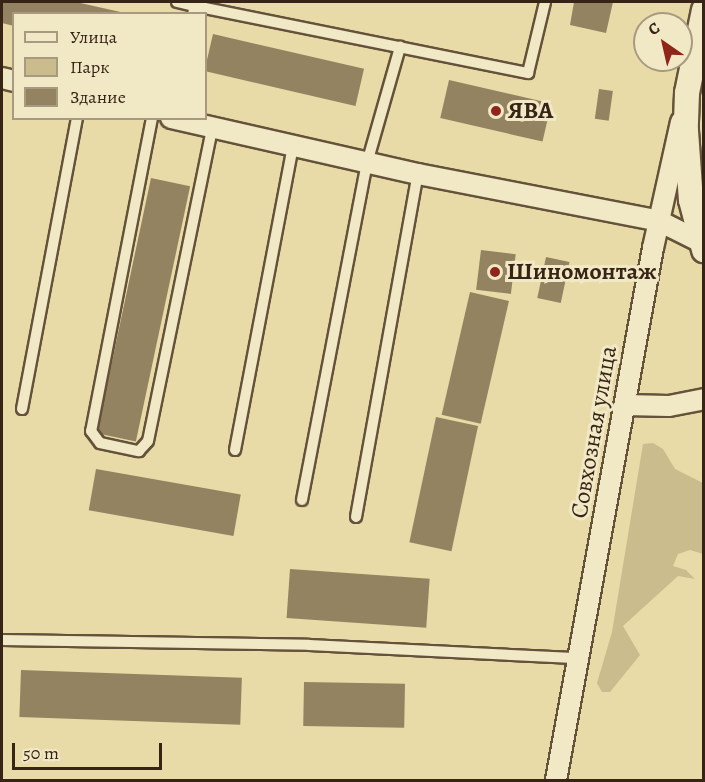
<!DOCTYPE html>
<html>
<head>
<meta charset="utf-8">
<style>
  body { margin:0 }
  #map { position:relative; width:705px; height:782px; overflow:hidden; background:#e9dba7; font-family:Alegreya,serif }
  div>[style] { position:absolute }
  .green>* { inset:0; background:#cbbc8e }
  .building>* { inset:0; background:#948361; transform-origin:0 0 }
  .roads { filter:drop-shadow(2px 0 #64523a) drop-shadow(-2px 0 #64523a) drop-shadow(0 2px #64523a) drop-shadow(0 -2px #64523a) }
  .service>* { height:10px; margin:-5px; padding:0 5px; transform-origin:5px; border-radius:5px; background:#f1e8c6 }
  .minor>* { height:20px; margin:-10px; padding:0 10px; transform-origin:10px; border-radius:10px; background:#f1e8c6 }
  .tertiary>* { height:24px; margin:-12px; padding:0 12px; transform-origin:12px; border-radius:12px; background:#f1e8c6 }
  .dots>* { width:16px; height:16px; translate:-50% -50%; box-sizing:border-box; border:3px solid #f1e8c6; border-radius:50% }
  span { translate:-50% -50%; white-space:nowrap; text-align:center; line-height:1.15; -webkit-text-stroke:6px #f1e8c6; paint-order:stroke }
  .poi-label { font-size:24px; color:#372416; font-weight:700 }
  .left { translate:0 -50%; text-align:left }
  .street-label { font-size:24px; color:#372416 }
  .frame { position:absolute; inset:0; border:3px solid #372416; pointer-events:none }
  .legend { position:absolute; left:12px; top:12px; width:195px; height:108px; box-sizing:border-box; background:#f1e8c6; border:2px solid #a79a80; margin:0; padding:8px 10px; list-style:none; font-size:18px; color:#372416 }
  .legend li { display:flex; align-items:center; gap:12px; height:30px }
  .legend b { width:30px; border:2px solid #a79a80 }
  .north { position:absolute; left:633px; top:12px; width:60px; height:60px; box-sizing:border-box; background:#f1e8c6; border:2px solid #a79a80; border-radius:50%; rotate:326deg; font-size:16px; font-weight:700; line-height:24px; text-align:center; color:#372416 }
  .north::after { content:''; display:block; margin:auto; width:21px; height:27px; background:#8f2418; clip-path:polygon(50% 0,100% 100%,50% 72%,0 100%) }
  .scale { position:absolute; left:12px; top:743px; width:150px; height:27px; box-sizing:border-box; border:3px solid #372416; border-top:0; padding-left:8px; font-size:18px; line-height:21px; white-space:nowrap; color:#372416; -webkit-text-stroke:4px #f1e8c6; paint-order:stroke }
</style>
</head>
<body>
<div id="map">
  <div class="green">
    <i style="clip-path:polygon(653px 443px,663px 449px,675px 469px,703px 483px,703px 554px,690px 550px,678px 554px,673px 566px,686px 570px,695px 579px,678px 576px,623px 626px,640px 655px,610px 692px,602px 692px,597px 683px,612px 632px,643px 444px)"></i>
  </div>
  <div class="building">
    <i style="clip-path:polygon(2px 2px,76px 2px,125px 13px,14px 14px,14px 26px,2px 23px)"></i>
    <i style="clip-path:polygon(574px 2px,613px 2px,606px 33px,570px 25px)"></i>
    <i style="left:213px;top:34px;width:155px;height:38px;rotate:13deg"></i>
    <i style="left:449px;top:80px;width:105px;height:39px;rotate:13deg"></i>
    <i style="left:599px;top:89px;width:14px;height:30px;rotate:8deg"></i>
    <i style="left:151px;top:178px;width:40px;height:261px;rotate:12deg"></i>
    <i style="left:481px;top:250px;width:35px;height:40px;rotate:7deg"></i>
    <i style="left:546px;top:257px;width:24px;height:42px;rotate:12deg"></i>
    <i style="left:470px;top:292px;width:40px;height:126px;rotate:13deg"></i>
    <i style="left:436px;top:417px;width:43px;height:128px;rotate:12deg"></i>
    <i style="left:96px;top:469px;width:147px;height:42px;rotate:10deg"></i>
    <i style="left:290px;top:569px;width:140px;height:49px;rotate:4deg"></i>
    <i style="left:21px;top:670px;width:221px;height:47px;rotate:2deg"></i>
    <i style="left:304px;top:682px;width:101px;height:44px;rotate:1deg"></i>
  </div>
  <div class="roads">
    <div class="service">
      <i style="left:177px;top:2px;width:18px;rotate:13deg"></i>
      <i style="left:195px;top:6px;width:4px;rotate:-76deg"></i>
      <i style="left:193px;top:14px;width:8px;rotate:-76deg"></i>
      <i style="left:195px;top:6px;width:340px;rotate:11.4deg"></i>
      <i style="left:528px;top:73px;width:73px;rotate:-76.5deg"></i>
      <i style="left:152px;top:118px;width:319px;rotate:101deg"></i>
      <i style="left:91px;top:431px;width:15px;rotate:53deg"></i>
      <i style="left:100px;top:443px;width:40px;rotate:12deg"></i>
      <i style="left:139px;top:451px;width:13px;rotate:-48deg"></i>
      <i style="left:148px;top:441px;width:319px;rotate:-78.4deg"></i>
      <i style="left:22px;top:409px;width:296px;rotate:-79.3deg"></i>
      <i style="left:235px;top:450px;width:309px;rotate:-79.2deg"></i>
      <i style="left:302px;top:500px;width:343px;rotate:-79.1deg"></i>
      <i style="left:367px;top:163px;width:121px;rotate:-74.1deg"></i>
      <i style="left:356px;top:517px;width:349px;rotate:-79.8deg"></i>
      <i style="left:2px;top:640px;width:307px;rotate:0.9deg"></i>
      <i style="left:309px;top:645px;width:270px;rotate:2.8deg"></i>
    </div>
    <div class="minor">
      <i style="left:2px;top:78px;width:12px;rotate:14deg"></i>
      <i style="left:171px;top:118px;width:253px;rotate:12.8deg"></i>
      <i style="left:418px;top:174px;width:246px;rotate:11deg"></i>
      <i style="left:659px;top:221px;width:47px;rotate:26.6deg"></i>
      <i style="left:625px;top:405px;width:44px;rotate:1.3deg"></i>
      <i style="left:669px;top:406px;width:36px;rotate:-11deg"></i>
      <i style="left:556px;top:780px;width:541px;rotate:-79.67deg"></i>
      <i style="left:653px;top:248px;width:129px;rotate:-77.5deg"></i>
    </div>
    <div class="tertiary">
      <i style="left:704px;top:10px;width:85px;rotate:101.6deg"></i>
      <i style="left:687px;top:93px;width:38px;rotate:92deg"></i>
      <i style="left:686px;top:131px;width:69px;rotate:85.9deg"></i>
      <i style="left:691px;top:200px;width:52px;rotate:75.4deg"></i>
    </div>
  </div>
  <div class="dots">
    <i style="left:496px;top:111px;background:#8f2418"></i>
    <i style="left:495px;top:272px;background:#8f2418"></i>
  </div>
  <div class="poi-label">
    <span class="left" style="left:508px;top:111px">ЯВА</span>
    <span class="left" style="left:507px;top:272px">Шиномонтаж</span>
  </div>
  <div class="street-label">
    <span style="left:594px;top:432px;rotate:-80deg">Совхозная улица</span>
  </div>
  <div class="frame"></div>
  <ul class="legend">
  <li><b style="height:8px;background:#f1e8c6"></b>Улица</li>
  <li><b style="height:16px;background:#cbbc8e"></b>Парк</li>
  <li><b style="height:16px;background:#948361"></b>Здание</li>
  </ul>
  <div class="north">С</div>
  <div class="scale">50 m</div>
</div>
</body>
</html>
